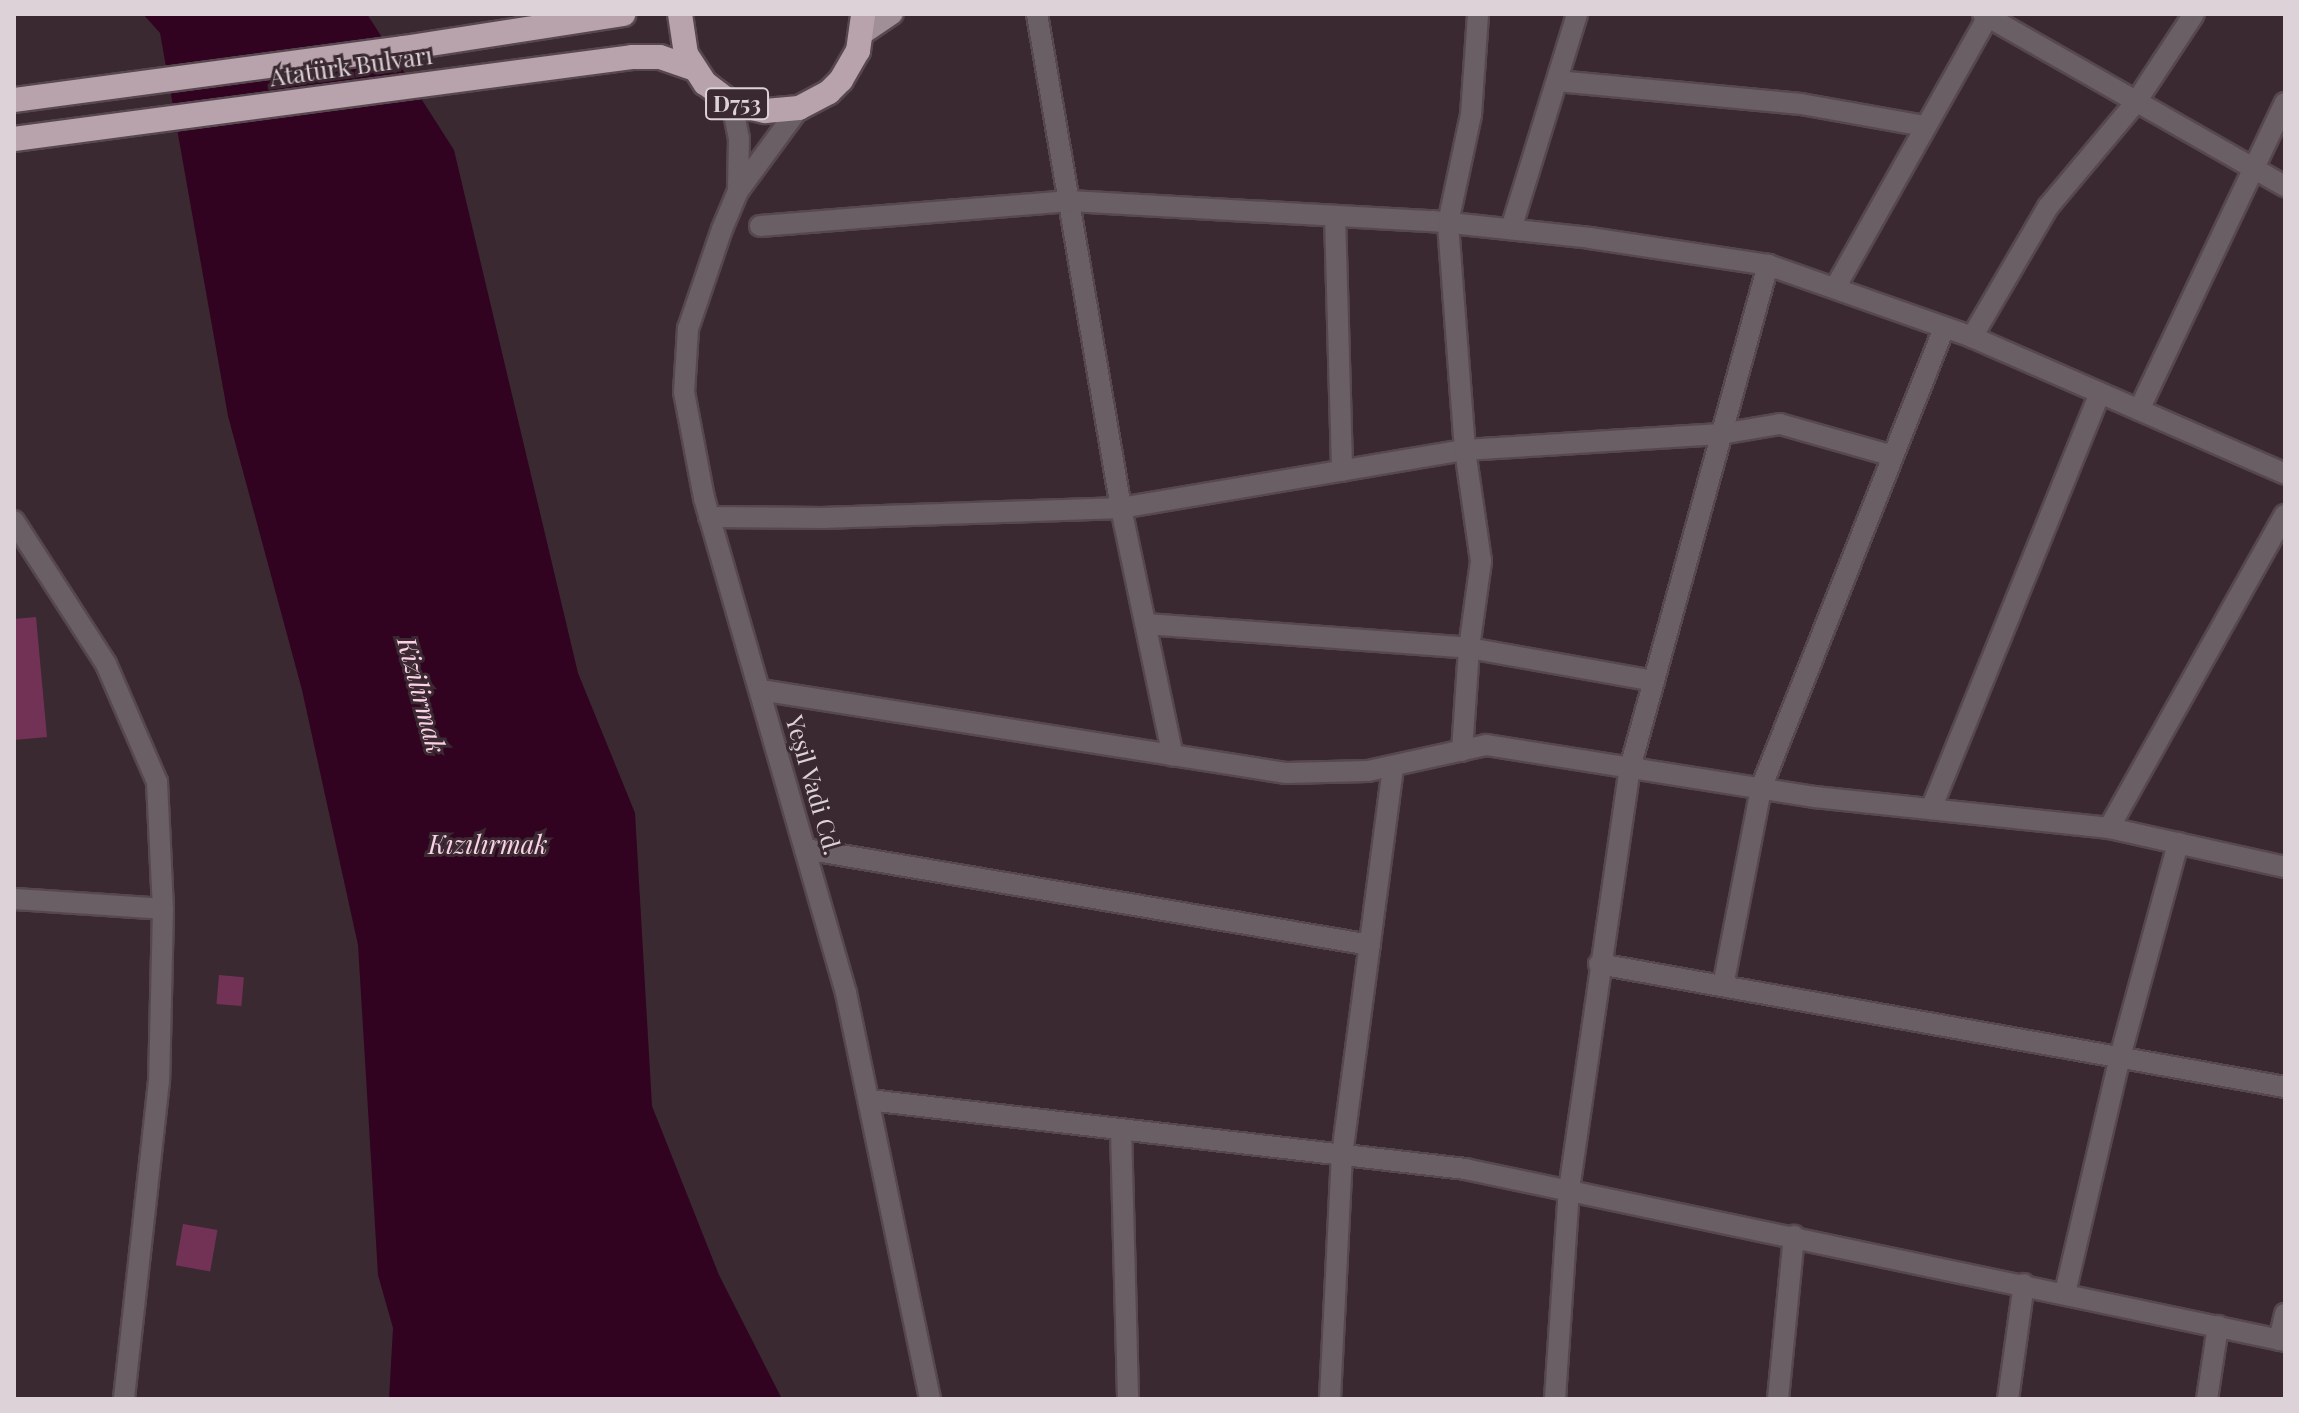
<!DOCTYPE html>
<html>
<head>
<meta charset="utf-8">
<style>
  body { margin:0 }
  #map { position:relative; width:2299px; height:1413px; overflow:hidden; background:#3a2931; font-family:"Playfair Display",serif }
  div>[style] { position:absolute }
  .water>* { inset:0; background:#310320 }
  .building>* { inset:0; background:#723256; transform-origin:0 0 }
  .roads { filter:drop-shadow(2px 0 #57474f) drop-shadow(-2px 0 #57474f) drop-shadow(0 2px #57474f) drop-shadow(0 -2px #57474f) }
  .minor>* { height:20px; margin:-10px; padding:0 10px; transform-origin:10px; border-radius:10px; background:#695f64 }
  .major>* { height:20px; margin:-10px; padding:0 10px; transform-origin:10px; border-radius:10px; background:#a18f98 }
  .highway>* { height:24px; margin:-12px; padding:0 12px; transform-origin:12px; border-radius:12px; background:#b8a2ac }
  span { translate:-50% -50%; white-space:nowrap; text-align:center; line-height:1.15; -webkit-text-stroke:6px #3a2931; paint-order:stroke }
  .shield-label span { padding:2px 6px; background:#3a2931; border:2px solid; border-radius:6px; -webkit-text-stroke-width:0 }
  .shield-label { font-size:22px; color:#ddd2d7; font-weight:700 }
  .street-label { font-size:24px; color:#ddd2d7 }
  .water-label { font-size:26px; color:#fad1e5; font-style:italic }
  .frame { position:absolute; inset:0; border:16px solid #ddd2d7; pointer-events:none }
</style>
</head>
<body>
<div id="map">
  <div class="water">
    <i style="clip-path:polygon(143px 14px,367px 14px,454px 150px,578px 673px,635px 813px,652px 1106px,719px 1275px,782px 1399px,389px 1399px,393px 1328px,378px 1275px,358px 945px,302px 690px,228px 416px,160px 33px)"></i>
  </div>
  <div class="building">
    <i style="clip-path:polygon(36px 617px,47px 737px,14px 740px,14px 619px)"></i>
    <i style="left:219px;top:975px;width:25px;height:29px;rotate:5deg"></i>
    <i style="left:183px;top:1224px;width:35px;height:42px;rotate:10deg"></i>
  </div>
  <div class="roads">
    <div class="minor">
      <i style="left:1037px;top:14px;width:501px;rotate:80.35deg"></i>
      <i style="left:1121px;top:508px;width:253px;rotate:78.2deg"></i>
      <i style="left:1983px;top:14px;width:348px;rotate:29.7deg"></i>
      <i style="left:1557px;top:81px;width:245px;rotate:5.4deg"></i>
      <i style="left:1801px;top:104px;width:126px;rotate:10.1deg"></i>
      <i style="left:732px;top:103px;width:36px;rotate:79deg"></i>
      <i style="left:739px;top:138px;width:53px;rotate:91.1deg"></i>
      <i style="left:799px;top:108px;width:103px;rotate:126.3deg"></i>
      <i style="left:738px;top:191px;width:41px;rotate:112.8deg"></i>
      <i style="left:722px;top:229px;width:106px;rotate:108.8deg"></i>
      <i style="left:688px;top:329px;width:63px;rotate:93.6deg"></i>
      <i style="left:684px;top:392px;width:108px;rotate:79.3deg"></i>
      <i style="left:704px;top:498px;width:515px;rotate:73.99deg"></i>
      <i style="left:846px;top:993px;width:415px;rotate:78.3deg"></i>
      <i style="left:1335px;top:216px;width:255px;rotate:88.4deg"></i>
      <i style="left:760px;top:226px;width:311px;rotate:-4.6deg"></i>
      <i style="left:1070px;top:201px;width:363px;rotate:3.2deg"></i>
      <i style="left:1432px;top:221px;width:159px;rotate:6.1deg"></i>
      <i style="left:1590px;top:238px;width:180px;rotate:8.6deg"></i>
      <i style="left:1768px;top:265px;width:216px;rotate:19.4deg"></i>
      <i style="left:1972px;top:337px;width:342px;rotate:23.6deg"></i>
      <i style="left:1511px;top:229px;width:225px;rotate:-72.9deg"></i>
      <i style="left:1835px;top:288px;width:311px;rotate:-60.6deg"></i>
      <i style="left:1972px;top:337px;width:151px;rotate:-59.7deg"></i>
      <i style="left:2048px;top:207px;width:137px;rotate:-50deg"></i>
      <i style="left:2136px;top:102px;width:105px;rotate:-56.6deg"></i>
      <i style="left:2139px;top:410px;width:340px;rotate:-64.6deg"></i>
      <i style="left:709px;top:517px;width:115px;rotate:0.5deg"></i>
      <i style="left:824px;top:518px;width:297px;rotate:-1.9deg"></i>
      <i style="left:1121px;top:508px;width:349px;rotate:-9.6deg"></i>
      <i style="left:1465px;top:450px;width:256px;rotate:-3.6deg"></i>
      <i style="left:1721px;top:434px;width:60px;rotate:-9.6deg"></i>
      <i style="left:1780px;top:424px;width:117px;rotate:15.8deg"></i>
      <i style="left:14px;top:521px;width:170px;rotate:57.2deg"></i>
      <i style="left:106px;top:664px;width:129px;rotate:66.6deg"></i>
      <i style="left:157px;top:782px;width:127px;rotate:87.3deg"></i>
      <i style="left:1146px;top:624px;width:324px;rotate:4.2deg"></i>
      <i style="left:1469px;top:648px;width:188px;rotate:10.1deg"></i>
      <i style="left:760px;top:690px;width:533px;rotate:8.97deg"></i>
      <i style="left:1286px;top:773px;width:82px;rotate:-1.4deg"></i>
      <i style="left:1368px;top:771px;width:121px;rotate:-12.4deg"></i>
      <i style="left:1486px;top:745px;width:333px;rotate:9deg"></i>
      <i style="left:1815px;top:797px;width:296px;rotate:6deg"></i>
      <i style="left:2109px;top:828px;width:180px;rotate:12.5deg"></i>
      <i style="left:1462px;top:751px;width:103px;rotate:-86.1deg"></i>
      <i style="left:1469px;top:648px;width:88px;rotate:-82.1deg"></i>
      <i style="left:1481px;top:561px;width:112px;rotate:-98.2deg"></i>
      <i style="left:1465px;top:450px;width:228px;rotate:-94.3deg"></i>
      <i style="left:1448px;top:223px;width:110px;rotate:-78deg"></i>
      <i style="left:1471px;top:115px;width:101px;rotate:-86deg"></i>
      <i style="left:1931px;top:809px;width:449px;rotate:-67.9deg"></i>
      <i style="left:2109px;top:828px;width:359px;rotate:-60.7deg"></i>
      <i style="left:805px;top:849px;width:573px;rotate:9.64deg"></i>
      <i style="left:14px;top:899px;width:149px;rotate:3.8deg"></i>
      <i style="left:163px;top:909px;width:172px;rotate:91.3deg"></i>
      <i style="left:159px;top:1081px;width:320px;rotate:96.3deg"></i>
      <i style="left:1599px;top:964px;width:697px;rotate:10.17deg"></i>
      <i style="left:1723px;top:986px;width:202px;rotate:-79.1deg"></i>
      <i style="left:1761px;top:788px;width:496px;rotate:-68.3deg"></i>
      <i style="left:869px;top:1100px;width:600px;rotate:6.6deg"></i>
      <i style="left:1465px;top:1169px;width:838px;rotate:11.85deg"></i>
      <i style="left:1121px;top:1129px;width:270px;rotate:88.5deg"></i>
      <i style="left:2065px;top:1293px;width:242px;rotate:-76.9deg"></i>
      <i style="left:2120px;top:1057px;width:222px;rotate:-74.8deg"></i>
      <i style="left:2279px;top:1340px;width:27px;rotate:-77deg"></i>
      <i style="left:1330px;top:1399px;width:244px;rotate:-87.2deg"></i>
      <i style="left:1342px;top:1155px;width:392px;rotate:-82.5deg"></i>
      <i style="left:1555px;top:1399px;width:209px;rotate:-86.2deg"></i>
      <i style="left:1569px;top:1190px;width:426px;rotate:-81.8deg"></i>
      <i style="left:1630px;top:768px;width:522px;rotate:-74.66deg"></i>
      <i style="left:1778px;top:1399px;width:164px;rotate:-84.4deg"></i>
      <i style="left:2008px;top:1399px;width:116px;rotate:-82.1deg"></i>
      <i style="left:2207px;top:1399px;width:74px;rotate:-81.4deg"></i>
    </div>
    <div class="major">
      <i style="left:863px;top:34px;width:36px;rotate:-34deg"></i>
    </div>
    <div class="highway">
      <i style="left:680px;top:14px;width:40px;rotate:81.5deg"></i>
      <i style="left:686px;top:54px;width:35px;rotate:57deg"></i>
      <i style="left:705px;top:83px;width:34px;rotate:37deg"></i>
      <i style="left:732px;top:103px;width:34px;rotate:14deg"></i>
      <i style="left:765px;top:111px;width:34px;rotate:-5deg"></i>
      <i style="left:799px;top:108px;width:34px;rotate:-28deg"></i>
      <i style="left:829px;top:92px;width:17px;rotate:-45deg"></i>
      <i style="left:841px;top:80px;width:34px;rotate:-60deg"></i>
      <i style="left:858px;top:51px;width:37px;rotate:-82deg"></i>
      <i style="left:14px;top:100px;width:393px;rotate:-7.6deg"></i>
      <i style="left:404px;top:48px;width:222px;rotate:-8.8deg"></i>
      <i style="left:14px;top:139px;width:623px;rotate:-7.56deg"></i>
      <i style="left:632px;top:57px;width:28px"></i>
      <i style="left:660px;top:57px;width:36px;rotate:19deg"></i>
    </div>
  </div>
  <div class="shield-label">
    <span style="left:737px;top:104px">D753</span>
  </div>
  <div class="street-label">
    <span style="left:351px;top:66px;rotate:-8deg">Atatürk Bulvarı</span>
    <span style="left:814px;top:785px;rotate:74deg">Yeşil Vadi Cd.</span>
  </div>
  <div class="water-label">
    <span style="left:422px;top:695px;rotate:75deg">Kizilirmak</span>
    <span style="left:488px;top:844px">Kızılırmak</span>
  </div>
  <div class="frame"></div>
</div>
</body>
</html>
